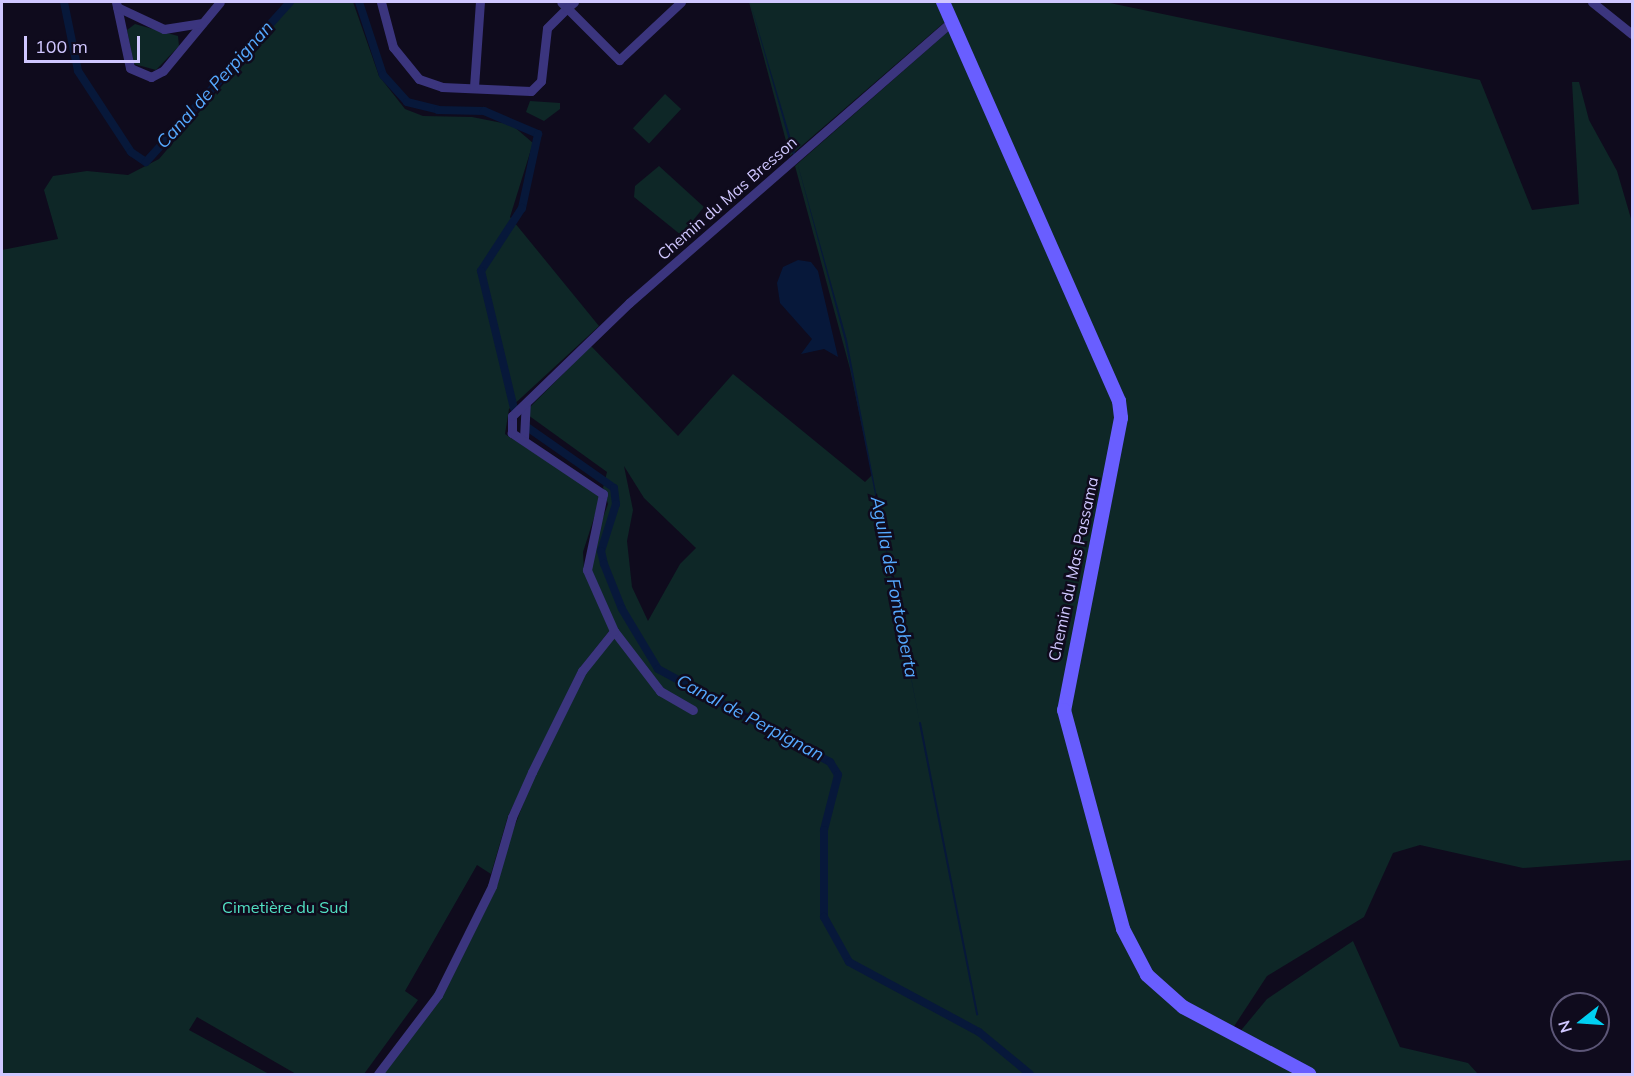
<!DOCTYPE html>
<html>
<head>
<meta charset="utf-8">
<style>
  body { margin:0 }
  #map { position:relative; width:1634px; height:1076px; overflow:hidden; background:#0f0b1d; font-family:Mulish,sans-serif }
  div>[style] { position:absolute }
  .green>* { inset:0; background:#0e2727; transform-origin:0 0 }
  .water>* { inset:0; background:#07183a }
  .stream>* { height:2px; margin:-1px; padding:0 1px; transform-origin:1px; border-radius:1px; background:#07183a }
  .canal>* { height:8px; margin:-4px; padding:0 4px; transform-origin:4px; border-radius:4px; background:#07183a }
  .street>* { height:9px; margin:-4.5px; padding:0 4.5px; transform-origin:4.5px; border-radius:4.5px; background:#3b357e }
  .secondary>* { height:14px; margin:-7px; padding:0 7px; transform-origin:7px; border-radius:7px; background:#695eff }
  span { translate:-50% -50%; white-space:nowrap; text-align:center; line-height:1.15; -webkit-text-stroke:5px #0f0b1d; paint-order:stroke }
  .street-label { font-size:16px; color:#d0c7ff }
  .park-label { font-size:16px; color:#52e1c3 }
  .water-label { font-size:18px; color:#55a9ff; font-style:italic }
  .frame { position:absolute; inset:0; border:3px solid #d0c7ff; pointer-events:none }
  .north { position:absolute; left:1550px; top:992px; width:60px; height:60px; box-sizing:border-box; background:#0f0b1d; border:2px solid #5c5677; border-radius:50%; rotate:253deg; font-size:16px; font-weight:700; line-height:24px; text-align:center; color:#d0c7ff }
  .north::after { content:''; display:block; margin:auto; width:21px; height:27px; background:#00d0f2; clip-path:polygon(50% 0,100% 100%,50% 72%,0 100%) }
  .scale { position:absolute; left:24px; top:36px; width:116px; height:27px; box-sizing:border-box; border:3px solid #d0c7ff; border-top:0; padding-left:8px; font-size:18px; line-height:21px; white-space:nowrap; color:#d0c7ff; -webkit-text-stroke:4px #0f0b1d; paint-order:stroke }
</style>
</head>
<body>
<div id="map">
  <div class="green">
    <i style="clip-path:polygon(294px 2px,353px 2px,379px 76px,405px 109px,423px 116px,472px 117px,512px 125px,533px 143px,510px 217px,599px 326px,509px 409px,505px 434px,601px 496px,583px 552px,584px 571px,610px 630px,579px 669px,508px 816px,491px 874px,477px 865px,405px 991px,418px 1000px,364px 1074px,296px 1074px,197px 1017px,189px 1030px,269px 1074px,2px 1074px,2px 250px,58px 239px,44px 190px,53px 176px,87px 171px,128px 175px,159px 159px)"></i>
    <i style="clip-path:polygon(749px 2px,939px 2px,947px 20px,790px 156px)"></i>
    <i style="clip-path:polygon(948px 2px,1105px 2px,1480px 80px,1532px 210px,1579px 204px,1572px 82px,1579px 82px,1589px 120px,1617px 171px,1632px 222px,1632px 860px,1523px 868px,1420px 845px,1393px 853px,1364px 917px,1267px 976px,1231px 1031px,1185px 1004px,1150px 973px,1126px 927px,1068px 709px,1126px 418px)"></i>
    <i style="clip-path:polygon(135px 24px,178px 36px,179px 46px,156px 70px,134px 64px,127px 30px)"></i>
    <i style="clip-path:polygon(evenodd,951px 29px,1115px 402px,1117px 417px,1060px 710px,1119px 930px,1144px 978px,1302px 1074px,382px 1074px,475px 930px,535px 773px,585px 672px,618px 631px,591px 569px,590px 553px,608px 504px,603px 488px,607px 472px,528px 415px,529px 408px,591px 346px,678px 436px,733px 374px,865px 482px,872px 475px,850px 369px,795px 166px,951px 29px,624px 466px,644px 498px,696px 548px,680px 564px,648px 621px,632px 587px,627px 541px,633px 510px,624px 466px)"></i>
    <i style="left:665px;top:94px;width:22px;height:47px;rotate:43deg"></i>
    <i style="clip-path:polygon(530px 101px,560px 103px,560px 109px,544px 121px,526px 112px)"></i>
    <i style="clip-path:polygon(659px 166px,704px 207px,681px 235px,634px 197px,635px 186px)"></i>
    <i style="clip-path:polygon(1353px 941px,1400px 1047px,1468px 1063px,1478px 1074px,1316px 1074px,1238px 1034px,1267px 999px)"></i>
  </div>
  <div class="water">
    <i style="clip-path:polygon(750px 2px,796px 156px,794px 158px)"></i>
    <i style="clip-path:polygon(796px 158px,847px 340px,920px 724px,845px 341px)"></i>
    <i style="clip-path:polygon(798px 260px,811px 262px,818px 271px,838px 357px,824px 349px,801px 354px,812px 339px,780px 303px,777px 283px,783px 267px)"></i>
  </div>
  <div class="stream">
    <i style="left:920px;top:723px;width:297px;rotate:78.9deg"></i>
  </div>
  <div class="canal">
    <i style="left:64px;top:2px;width:70px;rotate:78.5deg"></i>
    <i style="left:78px;top:71px;width:97px;rotate:56.8deg"></i>
    <i style="left:131px;top:152px;width:18px;rotate:34deg"></i>
    <i style="left:146px;top:162px;width:215px;rotate:-48deg"></i>
    <i style="left:359px;top:2px;width:77px;rotate:71.8deg"></i>
    <i style="left:383px;top:75px;width:36px;rotate:48deg"></i>
    <i style="left:407px;top:102px;width:32px;rotate:14deg"></i>
    <i style="left:438px;top:110px;width:46px;rotate:1.2deg"></i>
    <i style="left:484px;top:111px;width:59px;rotate:23.1deg"></i>
    <i style="left:538px;top:134px;width:76px;rotate:102.2deg"></i>
    <i style="left:522px;top:208px;width:75px;rotate:123.1deg"></i>
    <i style="left:481px;top:271px;width:141px;rotate:76.5deg"></i>
    <i style="left:527px;top:427px;width:106px;rotate:35deg"></i>
    <i style="left:614px;top:488px;width:16px;rotate:83deg"></i>
    <i style="left:616px;top:504px;width:49px;rotate:107.7deg"></i>
    <i style="left:601px;top:551px;width:13px;rotate:77deg"></i>
    <i style="left:604px;top:564px;width:48px;rotate:68.2deg"></i>
    <i style="left:622px;top:609px;width:70px;rotate:59deg"></i>
    <i style="left:658px;top:669px;width:196px;rotate:28.4deg"></i>
    <i style="left:830px;top:762px;width:15px;rotate:58deg"></i>
    <i style="left:838px;top:775px;width:57px;rotate:104.3deg"></i>
    <i style="left:824px;top:830px;width:87px;rotate:90deg"></i>
    <i style="left:824px;top:917px;width:51px;rotate:60.9deg"></i>
    <i style="left:849px;top:962px;width:148px;rotate:28.3deg"></i>
    <i style="left:979px;top:1032px;width:66px;rotate:39.5deg"></i>
  </div>
  <div class="street">
    <i style="left:116px;top:2px;width:67px;rotate:78deg"></i>
    <i style="left:130px;top:68px;width:23px;rotate:23deg"></i>
    <i style="left:151px;top:77px;width:13px;rotate:-27deg"></i>
    <i style="left:163px;top:71px;width:89px;rotate:-50.4deg"></i>
    <i style="left:381px;top:2px;width:47px;rotate:75.1deg"></i>
    <i style="left:393px;top:47px;width:41px;rotate:50.9deg"></i>
    <i style="left:419px;top:79px;width:24px;rotate:19deg"></i>
    <i style="left:442px;top:87px;width:89px;rotate:2.6deg"></i>
    <i style="left:531px;top:91px;width:14px;rotate:-45deg"></i>
    <i style="left:541px;top:81px;width:53px;rotate:-83.5deg"></i>
    <i style="left:547px;top:28px;width:28px;rotate:-45deg"></i>
    <i style="left:567px;top:8px;width:8px;rotate:-135deg"></i>
    <i style="left:574px;top:2px;width:9px;rotate:139deg"></i>
    <i style="left:567px;top:8px;width:74px;rotate:45deg"></i>
    <i style="left:619px;top:60px;width:85px;rotate:-43.1deg"></i>
    <i style="left:1592px;top:2px;width:51px;rotate:38.7deg"></i>
    <i style="left:117px;top:7px;width:52px;rotate:25.1deg"></i>
    <i style="left:164px;top:29px;width:39px;rotate:-9deg"></i>
    <i style="left:474px;top:87px;width:85px;rotate:-86deg"></i>
    <i style="left:524px;top:438px;width:34px;rotate:-87deg"></i>
    <i style="left:614px;top:631px;width:76px;rotate:52.5deg"></i>
    <i style="left:660px;top:691px;width:38px;rotate:30deg"></i>
    <i style="left:378px;top:1074px;width:99px;rotate:-52.8deg"></i>
    <i style="left:438px;top:995px;width:122px;rotate:-63.6deg"></i>
    <i style="left:492px;top:886px;width:72px;rotate:-73.8deg"></i>
    <i style="left:512px;top:817px;width:49px;rotate:-66deg"></i>
    <i style="left:532px;top:772px;width:113px;rotate:-63.7deg"></i>
    <i style="left:582px;top:671px;width:51px;rotate:-51.3deg"></i>
    <i style="left:614px;top:631px;width:67px;rotate:-113.9deg"></i>
    <i style="left:587px;top:570px;width:78px;rotate:-78.1deg"></i>
    <i style="left:603px;top:494px;width:110px;rotate:-146.2deg"></i>
    <i style="left:512px;top:433px;width:17px;rotate:-90deg"></i>
    <i style="left:512px;top:416px;width:163px;rotate:-44deg"></i>
    <i style="left:629px;top:303px;width:429px;rotate:-41.1deg"></i>
  </div>
  <div class="secondary">
    <i style="left:943px;top:2px;width:436px;rotate:66.2deg"></i>
    <i style="left:1119px;top:401px;width:17px;rotate:83deg"></i>
    <i style="left:1121px;top:418px;width:298px;rotate:101deg"></i>
    <i style="left:1064px;top:710px;width:227px;rotate:74.9deg"></i>
    <i style="left:1123px;top:929px;width:52px;rotate:62.4deg"></i>
    <i style="left:1147px;top:975px;width:48px;rotate:41.6deg"></i>
    <i style="left:1183px;top:1007px;width:143px;rotate:28deg"></i>
  </div>
  <div class="street-label">
    <span style="left:727px;top:198px;rotate:-41deg">Chemin du Mas Bresson</span>
    <span style="left:1073px;top:569px;rotate:-78deg">Chemin du Mas Passama</span>
  </div>
  <div class="park-label">
    <span style="left:285px;top:907px">Cimetière du Sud</span>
  </div>
  <div class="water-label">
    <span style="left:215px;top:85px;rotate:-48deg">Canal de Perpignan</span>
    <span style="left:894px;top:587px;rotate:79deg">Agulla de Fontcoberta</span>
    <span style="left:750px;top:718px;rotate:28deg">Canal de Perpignan</span>
  </div>
  <div class="frame"></div>
  <div class="north">N</div>
  <div class="scale">100 m</div>
</div>
</body>
</html>
